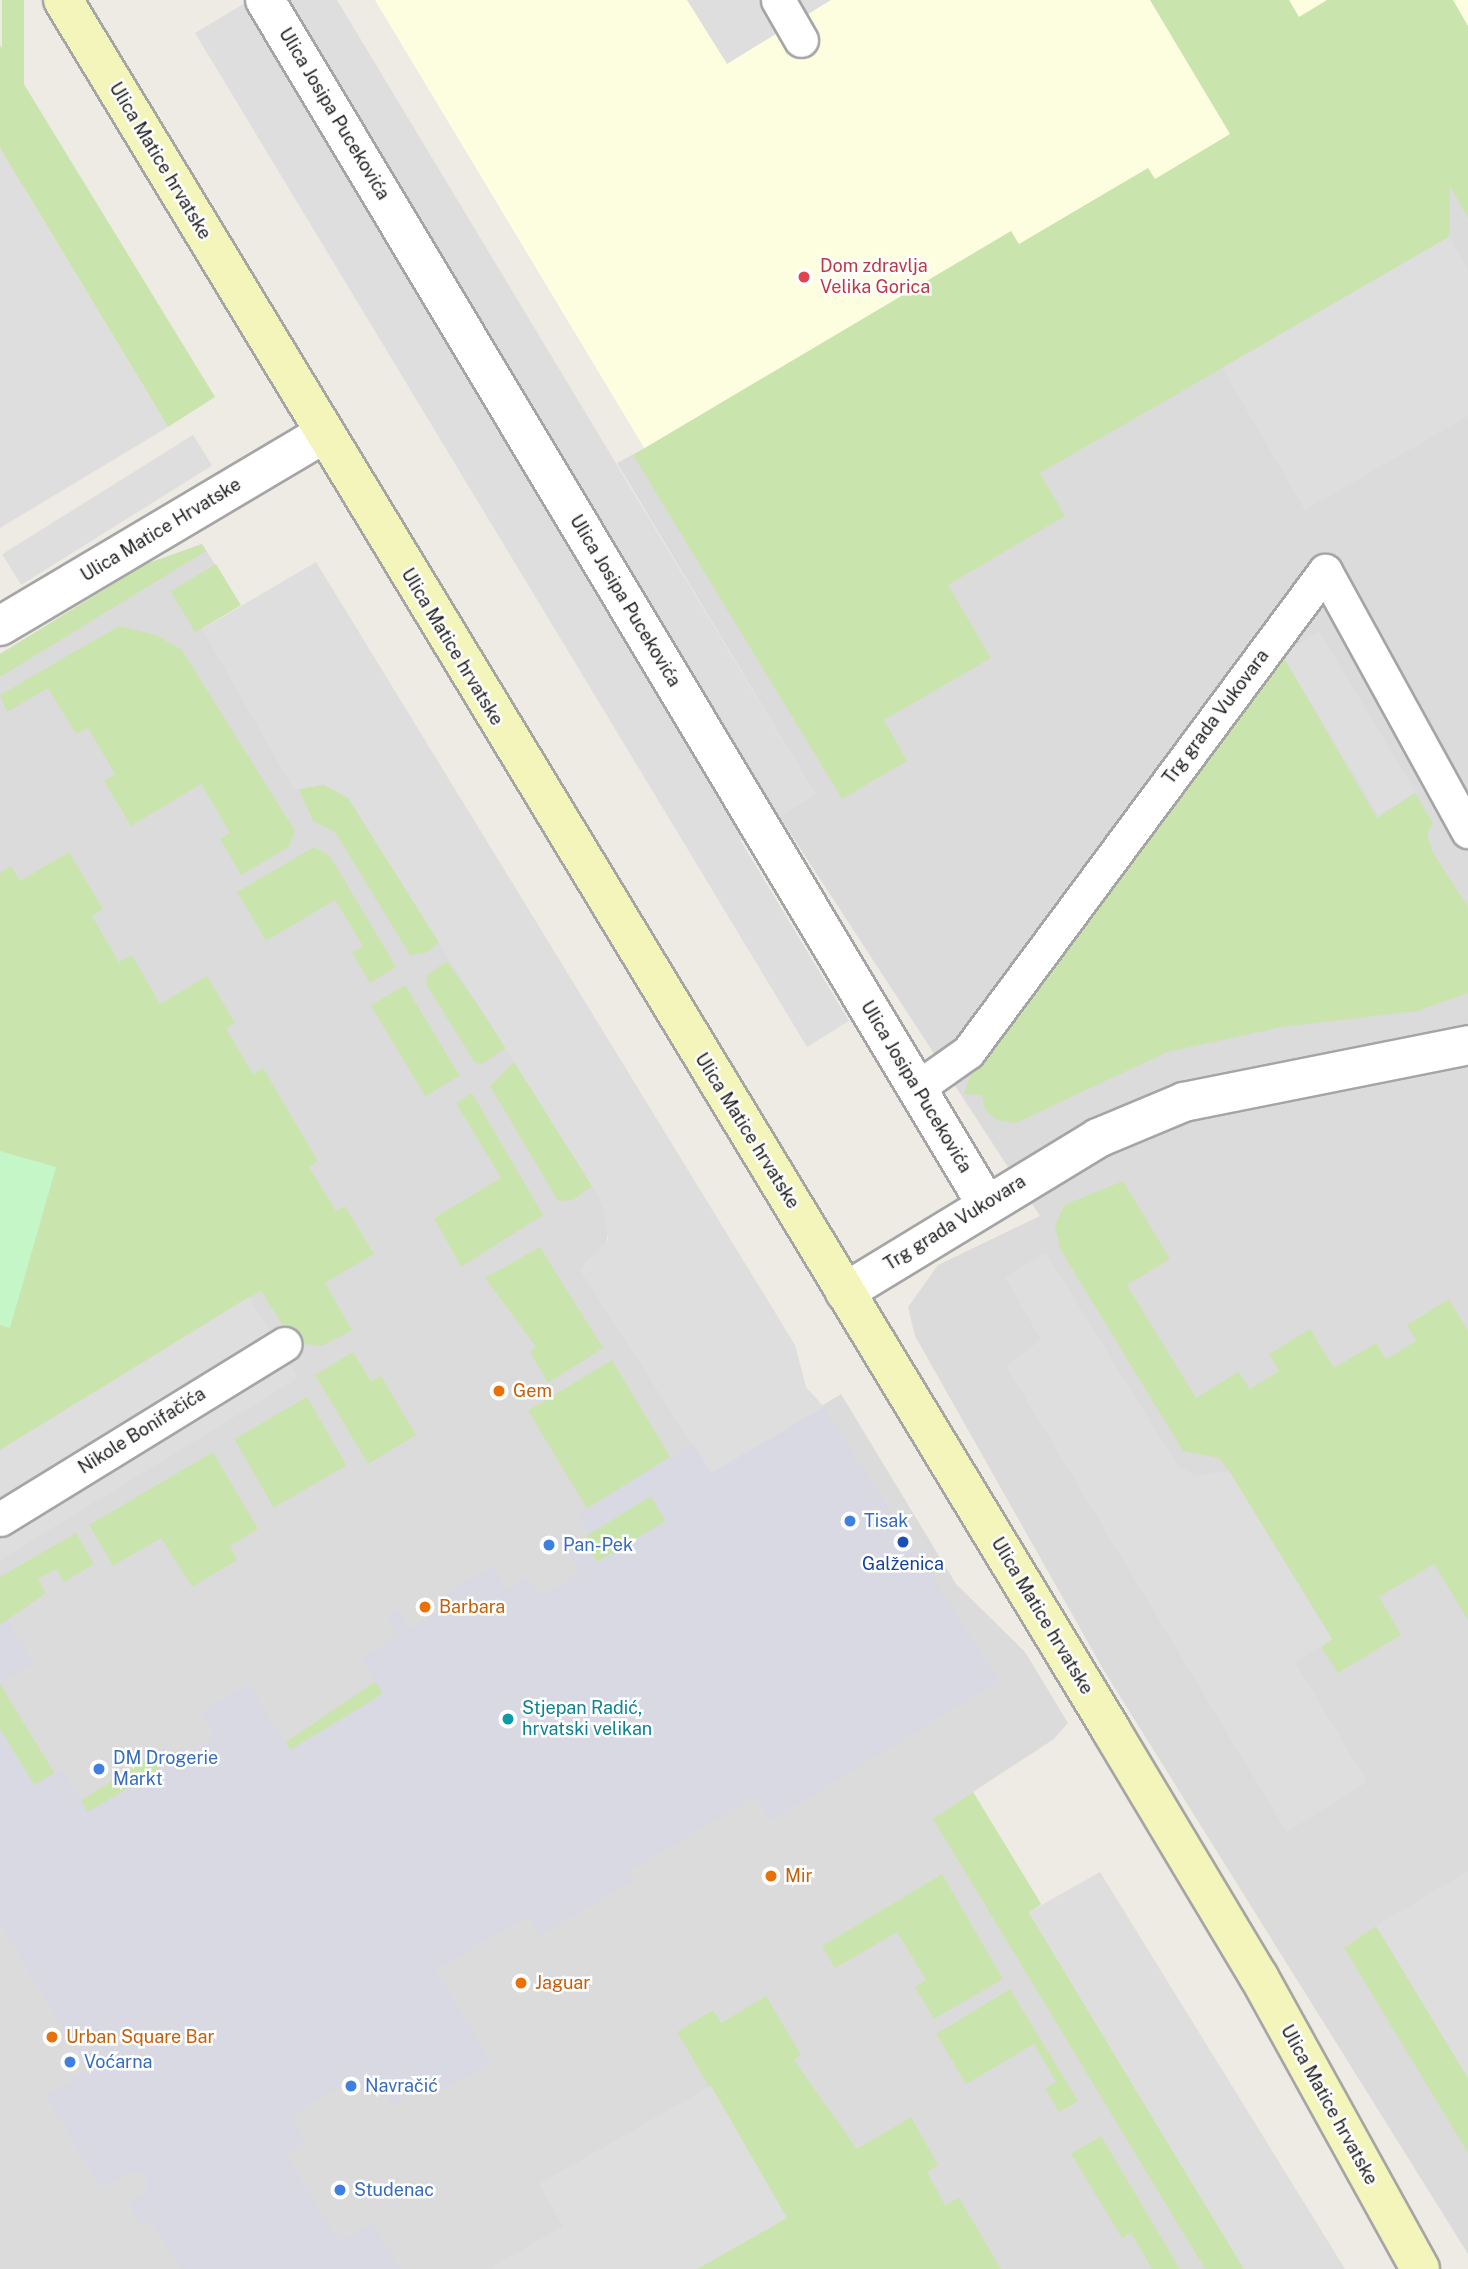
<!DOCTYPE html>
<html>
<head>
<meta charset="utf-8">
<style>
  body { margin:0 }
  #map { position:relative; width:1468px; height:2269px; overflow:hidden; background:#eeebe4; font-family:"Public Sans",sans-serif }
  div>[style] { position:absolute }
  .residential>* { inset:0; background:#dcdbdb }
  .education>* { inset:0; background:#fdfddf }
  .grass>* { inset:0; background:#c9e5ad; transform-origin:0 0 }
  .park>* { inset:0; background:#c4f6c8 }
  .parking>* { inset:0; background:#dedede; transform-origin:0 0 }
  .plaza>* { inset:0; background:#d9d9e4 }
  .roads { filter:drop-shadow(2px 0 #a5a5a5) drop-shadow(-2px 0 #a5a5a5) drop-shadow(0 2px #a5a5a5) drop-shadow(0 -2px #a5a5a5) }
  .service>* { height:33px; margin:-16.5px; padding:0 16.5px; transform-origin:16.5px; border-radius:16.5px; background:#fff }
  .minor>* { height:38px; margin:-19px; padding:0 19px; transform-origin:19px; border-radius:19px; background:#fff }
  .secondary>* { height:38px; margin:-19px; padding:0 19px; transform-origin:19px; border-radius:19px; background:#f3f5bb }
  .dots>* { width:19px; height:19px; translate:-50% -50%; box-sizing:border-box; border:4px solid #fff; border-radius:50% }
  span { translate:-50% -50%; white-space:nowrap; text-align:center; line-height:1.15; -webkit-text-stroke:5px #fff; paint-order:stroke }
  .street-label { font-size:18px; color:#1e1e1e }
  .health-label { font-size:18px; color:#be3a42 }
  .left { translate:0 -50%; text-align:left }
  .food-label { font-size:18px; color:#c56008 }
  .shop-label { font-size:18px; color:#366cbe }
  .transit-label { font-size:18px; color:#164399 }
  .culture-label { font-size:18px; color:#0d838f }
</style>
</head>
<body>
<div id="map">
  <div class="residential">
    <i style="clip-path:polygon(1468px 119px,1468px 2254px,1103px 1669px,915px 1336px,908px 1307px,938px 1265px,1040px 1216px,779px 816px,815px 794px,617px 463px,662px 439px)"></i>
    <i style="clip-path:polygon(202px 544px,241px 605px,202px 628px,446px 947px,610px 1215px,606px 1245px,584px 1265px,711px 1473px,841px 1394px,956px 1584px,1025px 1652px,1068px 1723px,1054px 1739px,973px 1792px,1041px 1904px,1029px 1912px,1244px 2269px,0 2269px,0 654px,146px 564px)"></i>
  </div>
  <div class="education">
    <i style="clip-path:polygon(375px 0,1468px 0,1468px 67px,667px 486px)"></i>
  </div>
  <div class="grass">
    <i style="left:2px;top:0;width:22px;height:466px"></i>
    <i style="clip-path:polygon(1150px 0,1289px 0,1299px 17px,1327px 0,1453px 0,1468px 26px,1468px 218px,1450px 186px,1449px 237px,1040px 473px,1065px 516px,948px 585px,991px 658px,884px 720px,907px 761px,842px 799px,633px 455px,1011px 231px,1019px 244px,1148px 168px,1155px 179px,1230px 134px)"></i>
    <i style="clip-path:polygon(0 45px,215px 397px,168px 427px,0 148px)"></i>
    <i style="clip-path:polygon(202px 544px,206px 551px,0 677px,0 654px,146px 564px)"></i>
    <i style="left:216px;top:564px;width:48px;height:53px;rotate:59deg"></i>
    <i style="clip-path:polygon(119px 626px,156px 635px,182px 650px,295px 831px,289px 847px,241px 875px,220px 839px,230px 833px,201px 784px,131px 826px,104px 781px,115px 774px,88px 728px,76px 734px,48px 688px,7px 712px,0 695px)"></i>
    <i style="clip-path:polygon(1282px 654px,1377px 818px,1415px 793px,1433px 823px,1427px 834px,1433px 853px,1468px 907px,1468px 993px,1418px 1011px,1282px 1027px,1167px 1052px,1016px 1123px,997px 1120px,985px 1110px,982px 1095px,964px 1094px,972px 1069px)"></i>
    <i style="clip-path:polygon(320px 779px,351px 793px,442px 940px,426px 953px,410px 955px,335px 832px,313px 821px,297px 785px)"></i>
    <i style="clip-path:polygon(314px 847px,330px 856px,396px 967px,370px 983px,352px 953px,363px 946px,335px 900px,266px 941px,237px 892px)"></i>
    <i style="clip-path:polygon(69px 852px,103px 909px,92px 916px,119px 962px,132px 955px,160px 1004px,207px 976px,235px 1023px,226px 1028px,253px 1074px,263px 1068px,318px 1161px,309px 1167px,336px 1211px,345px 1206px,374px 1254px,325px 1283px,352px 1330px,343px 1335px,322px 1346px,294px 1343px,261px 1291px,0 1450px,0 873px,11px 866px,20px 881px)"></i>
    <i style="clip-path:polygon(447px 961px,507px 1047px,482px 1064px,475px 1063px,426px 984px,427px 975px)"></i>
    <i style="left:405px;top:985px;width:106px;height:40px;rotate:59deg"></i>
    <i style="clip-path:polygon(515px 1061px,592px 1186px,573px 1200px,558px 1201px,490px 1086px)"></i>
    <i style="clip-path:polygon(472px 1093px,543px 1215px,461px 1267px,434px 1218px,501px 1178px,456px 1103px)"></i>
    <i style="clip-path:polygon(1123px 1181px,1170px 1259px,1127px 1285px,1196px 1398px,1238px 1372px,1250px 1389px,1279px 1371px,1269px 1354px,1310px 1329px,1334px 1368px,1376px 1343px,1386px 1359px,1416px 1341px,1407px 1325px,1449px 1299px,1468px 1331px,1468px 1620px,1434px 1564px,1379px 1597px,1401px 1635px,1338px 1673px,1321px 1647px,1332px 1639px,1229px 1471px,1219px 1458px,1183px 1451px,1060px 1249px,1055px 1226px,1064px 1205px)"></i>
    <i style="clip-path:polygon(540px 1247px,603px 1348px,548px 1383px,530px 1352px,536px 1347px,485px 1278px)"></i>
    <i style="clip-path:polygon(353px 1352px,371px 1381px,381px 1376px,416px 1435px,368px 1464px,315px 1375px)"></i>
    <i style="left:612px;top:1360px;width:116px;height:98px;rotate:59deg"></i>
    <i style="left:307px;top:1397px;width:79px;height:84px;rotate:60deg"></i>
    <i style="clip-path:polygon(213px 1452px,258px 1529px,230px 1546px,237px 1560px,192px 1587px,161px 1538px,113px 1566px,89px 1525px)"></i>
    <i style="clip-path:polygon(651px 1496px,666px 1521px,597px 1562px,584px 1543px,589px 1534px)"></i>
    <i style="clip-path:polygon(76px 1533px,94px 1564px,64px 1582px,56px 1569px,38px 1579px,46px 1593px,0 1625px,0 1577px)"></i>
    <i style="left:375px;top:1682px;width:14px;height:109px;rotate:56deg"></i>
    <i style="clip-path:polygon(0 1684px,55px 1774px,34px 1786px,0 1729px)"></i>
    <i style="left:152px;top:1756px;width:15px;height:85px;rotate:58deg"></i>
    <i style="clip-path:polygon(973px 1792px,1041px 1904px,1029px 1913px,1244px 2269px,1205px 2269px,933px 1819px)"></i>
    <i style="clip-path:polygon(942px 1874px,1003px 1979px,934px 2019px,915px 1987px,926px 1980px,897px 1932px,835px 1968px,822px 1946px)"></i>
    <i style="clip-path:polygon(1376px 1926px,1468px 2078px,1468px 2153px,1344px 1948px)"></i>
    <i style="clip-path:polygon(1010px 1989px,1078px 2101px,1059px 2112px,1045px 2088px,1056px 2082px,1034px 2044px,966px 2084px,936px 2034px)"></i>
    <i style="clip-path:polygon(766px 1996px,801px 2055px,794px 2060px,857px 2149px,911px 2117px,938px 2165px,927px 2172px,945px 2205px,959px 2198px,1001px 2269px,697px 2269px,786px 2218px,677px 2032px,713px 2010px,721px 2023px)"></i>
    <i style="clip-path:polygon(1101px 2136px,1180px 2269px,1152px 2269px,1131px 2233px,1122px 2238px,1071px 2154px)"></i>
  </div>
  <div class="park">
    <i style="clip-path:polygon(0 1151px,56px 1167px,10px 1328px,0 1325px)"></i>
  </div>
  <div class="parking">
    <i style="clip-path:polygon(250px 0,337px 0,815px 794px,740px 840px,849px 1021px,807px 1047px,195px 33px)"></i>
    <i style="clip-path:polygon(687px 0,831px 0,727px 64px)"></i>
    <i style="clip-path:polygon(0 148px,168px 427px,0 528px)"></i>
    <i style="clip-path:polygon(1449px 237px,1468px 270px,1468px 416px,1305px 510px,1222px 368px)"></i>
    <i style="left:193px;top:435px;width:36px;height:225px;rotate:58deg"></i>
    <i style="clip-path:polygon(316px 562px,795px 1345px,806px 1387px,824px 1407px,711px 1474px,580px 1270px,608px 1240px,602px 1203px,592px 1186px,348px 798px,324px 785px,294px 790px,202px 629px)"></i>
    <i style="left:1319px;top:631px;width:188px;height:44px;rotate:59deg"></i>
    <i style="clip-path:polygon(1046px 1253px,1177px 1465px,1197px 1476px,1229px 1471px,1332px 1639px,1295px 1662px,1367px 1782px,1287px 1832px,1006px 1366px,1041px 1340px,1005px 1277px)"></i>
    <i style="clip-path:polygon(249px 1297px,298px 1378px,0 1560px,0 1450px)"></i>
    <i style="clip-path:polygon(1468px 1871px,1468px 2078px,1376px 1926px)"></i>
    <i style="clip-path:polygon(1100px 1872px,1345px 2269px,1244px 2269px,1029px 1912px)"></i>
    <i style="clip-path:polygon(711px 2086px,787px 2218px,697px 2269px,489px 2269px,563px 2226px,539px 2184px)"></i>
  </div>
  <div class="plaza">
    <i style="clip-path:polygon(824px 1407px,999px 1681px,771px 1821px,755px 1797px,628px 1872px,633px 1881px,540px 1936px,528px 1916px,436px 1970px,491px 2062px,443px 2091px,436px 2078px,392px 2105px,377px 2080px,355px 2093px,347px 2083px,292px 2116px,307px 2142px,287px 2155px,339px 2242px,373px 2223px,401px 2269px,180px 2269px,151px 2220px,141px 2226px,129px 2204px,147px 2191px,146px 2176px,132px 2171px,101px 2189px,46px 2096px,88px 2070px,0 1924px,0 1729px,34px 1785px,62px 1769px,88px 1812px,160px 1769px,152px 1756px,165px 1747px,174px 1761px,215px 1736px,200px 1712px,249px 1684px,290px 1750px,383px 1694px,360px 1657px,398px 1635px,387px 1616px,398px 1609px,410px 1628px,452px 1603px,446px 1593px,493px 1565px,506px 1589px,528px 1577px,540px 1596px,580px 1572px,568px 1552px,584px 1543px,597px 1562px,666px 1521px,651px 1496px,589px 1534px,578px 1514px,693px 1443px,711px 1473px)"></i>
    <i style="clip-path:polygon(8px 1620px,34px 1663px,0 1683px,0 1625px)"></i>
  </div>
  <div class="roads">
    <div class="service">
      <i style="left:778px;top:0;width:46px;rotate:60.1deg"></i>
      <i style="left:917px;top:1088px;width:62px;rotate:-35.2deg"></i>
      <i style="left:968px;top:1052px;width:599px;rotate:-53.42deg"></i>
      <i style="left:1325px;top:571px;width:297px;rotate:61.2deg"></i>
      <i style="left:0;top:1519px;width:334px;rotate:-31.6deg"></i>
    </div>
    <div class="minor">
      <i style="left:265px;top:0;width:1401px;rotate:59.08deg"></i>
      <i style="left:0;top:626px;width:376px;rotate:-30.7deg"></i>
      <i style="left:845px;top:1292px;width:296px;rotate:-31.3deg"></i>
      <i style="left:1098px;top:1138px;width:93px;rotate:-22.7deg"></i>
      <i style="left:1184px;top:1102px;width:290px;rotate:-11.3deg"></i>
    </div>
    <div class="secondary">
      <i style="left:63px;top:0;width:2023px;rotate:58.79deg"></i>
      <i style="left:1111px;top:1730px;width:288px;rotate:59.1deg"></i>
      <i style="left:1259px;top:1977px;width:333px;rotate:61.1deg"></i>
    </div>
  </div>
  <div class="dots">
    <i style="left:804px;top:277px;background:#e0444e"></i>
    <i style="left:499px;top:1391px;background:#e8710a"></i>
    <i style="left:850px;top:1521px;background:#3f7fe0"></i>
    <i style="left:903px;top:1542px;background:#1a4fb4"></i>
    <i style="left:549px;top:1545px;background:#3f7fe0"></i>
    <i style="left:425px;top:1607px;background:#e8710a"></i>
    <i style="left:508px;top:1719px;background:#0f9aa8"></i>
    <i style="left:99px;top:1769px;background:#3f7fe0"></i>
    <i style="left:771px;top:1876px;background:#e8710a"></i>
    <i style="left:521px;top:1983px;background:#e8710a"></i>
    <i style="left:52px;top:2037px;background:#e8710a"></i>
    <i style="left:70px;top:2062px;background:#3f7fe0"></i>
    <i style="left:351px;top:2086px;background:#3f7fe0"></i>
    <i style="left:340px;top:2190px;background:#3f7fe0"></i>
  </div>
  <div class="street-label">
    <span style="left:334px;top:114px;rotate:59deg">Ulica Josipa Pucekovića</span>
    <span style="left:160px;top:161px;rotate:59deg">Ulica Matice hrvatske</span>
    <span style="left:161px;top:530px;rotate:-31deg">Ulica Matice Hrvatske</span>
    <span style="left:625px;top:601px;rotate:59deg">Ulica Josipa Pucekovića</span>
    <span style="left:452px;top:647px;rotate:59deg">Ulica Matice hrvatske</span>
    <span style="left:1216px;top:717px;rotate:-53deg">Trg grada Vukovara</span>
    <span style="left:916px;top:1087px;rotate:59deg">Ulica Josipa Pucekovića</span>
    <span style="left:747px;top:1131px;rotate:58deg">Ulica Matice hrvatske</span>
    <span style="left:955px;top:1223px;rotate:-32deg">Trg grada Vukovara</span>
    <span style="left:142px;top:1431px;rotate:-32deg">Nikole Bonifačića</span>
    <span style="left:1042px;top:1616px;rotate:59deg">Ulica Matice hrvatske</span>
    <span style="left:1329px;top:2105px;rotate:61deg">Ulica Matice hrvatske</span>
  </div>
  <div class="health-label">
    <span class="left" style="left:820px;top:277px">Dom zdravlja<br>Velika Gorica</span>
  </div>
  <div class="food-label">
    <span class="left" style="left:513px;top:1391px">Gem</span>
    <span class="left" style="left:439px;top:1607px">Barbara</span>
    <span class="left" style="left:785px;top:1876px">Mir</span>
    <span class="left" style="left:535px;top:1983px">Jaguar</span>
    <span class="left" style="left:66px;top:2037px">Urban Square Bar</span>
  </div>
  <div class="shop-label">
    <span class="left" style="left:864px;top:1521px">Tisak</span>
    <span class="left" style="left:563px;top:1545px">Pan-Pek</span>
    <span class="left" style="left:113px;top:1769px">DM Drogerie<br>Markt</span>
    <span class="left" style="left:84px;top:2062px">Voćarna</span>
    <span class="left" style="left:365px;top:2086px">Navračić</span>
    <span class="left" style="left:354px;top:2190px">Studenac</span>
  </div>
  <div class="transit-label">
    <span style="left:903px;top:1564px">Galženica</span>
  </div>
  <div class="culture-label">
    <span class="left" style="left:522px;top:1719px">Stjepan Radić,<br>hrvatski velikan</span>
  </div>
</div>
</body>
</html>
